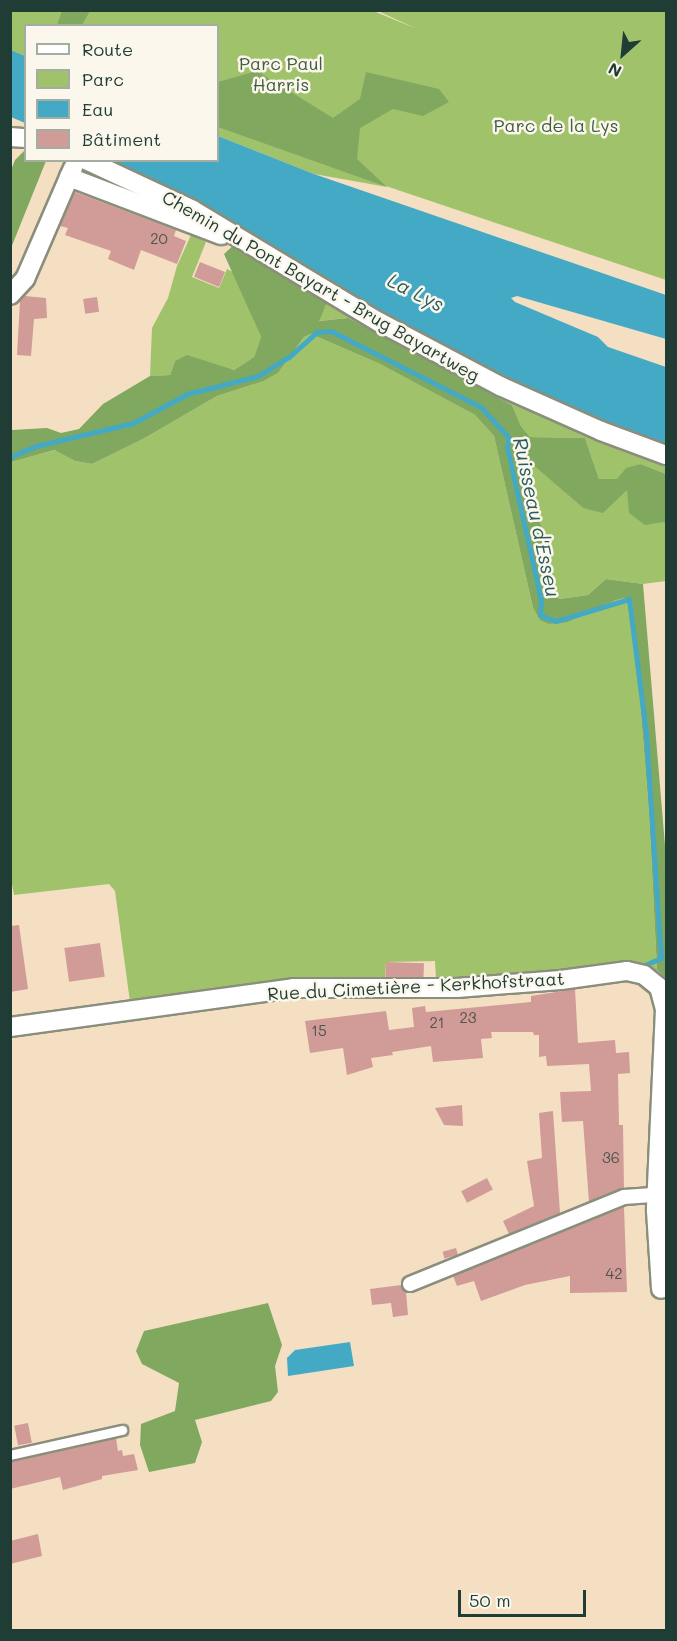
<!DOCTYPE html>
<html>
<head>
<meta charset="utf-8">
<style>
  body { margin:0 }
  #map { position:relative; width:677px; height:1641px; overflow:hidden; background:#f4dfc3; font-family:Mali,sans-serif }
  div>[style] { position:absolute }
  .green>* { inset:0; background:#a0c26b }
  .forest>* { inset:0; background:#80a85f }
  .water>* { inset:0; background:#44a9c4 }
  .stream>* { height:5px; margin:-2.5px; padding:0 2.5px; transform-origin:2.5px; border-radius:2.5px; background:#44a9c4 }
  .building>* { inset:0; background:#d19b98; transform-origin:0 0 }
  .roads { filter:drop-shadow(2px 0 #8a8e7c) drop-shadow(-2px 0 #8a8e7c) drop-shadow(0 2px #8a8e7c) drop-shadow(0 -2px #8a8e7c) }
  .service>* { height:9px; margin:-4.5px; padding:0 4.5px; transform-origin:4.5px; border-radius:4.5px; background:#fff }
  .pedestrian>* { height:14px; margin:-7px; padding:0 7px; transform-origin:7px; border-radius:7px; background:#fff }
  .minor>* { height:18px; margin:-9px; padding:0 9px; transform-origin:9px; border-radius:9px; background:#fff }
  span { translate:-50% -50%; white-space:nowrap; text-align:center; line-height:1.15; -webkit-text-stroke:5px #fbf7ec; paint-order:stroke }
  .number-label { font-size:15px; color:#4c544d }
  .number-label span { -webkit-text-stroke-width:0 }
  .park-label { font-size:18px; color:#3f5e42 }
  .street-label { font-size:18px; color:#1f3d34 }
  .water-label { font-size:20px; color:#2a5d5f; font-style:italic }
  .frame { position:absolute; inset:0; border:12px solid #1f3d34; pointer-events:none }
  .legend { position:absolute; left:24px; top:24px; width:195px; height:138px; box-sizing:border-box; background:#fbf7ec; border:2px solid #a3ada2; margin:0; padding:8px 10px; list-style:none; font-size:18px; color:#1f3d34 }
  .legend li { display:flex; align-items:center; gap:12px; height:30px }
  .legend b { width:30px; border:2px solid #a3ada2 }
  .north { position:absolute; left:593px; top:24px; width:60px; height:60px; -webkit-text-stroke:4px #fbf7ec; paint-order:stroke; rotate:207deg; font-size:16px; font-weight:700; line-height:24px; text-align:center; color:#1f3d34 }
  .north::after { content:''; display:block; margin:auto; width:21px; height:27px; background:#1f3d34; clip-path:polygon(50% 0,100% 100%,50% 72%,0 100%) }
  .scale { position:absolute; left:458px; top:1590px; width:128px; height:27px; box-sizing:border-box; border:3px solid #1f3d34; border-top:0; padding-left:8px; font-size:18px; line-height:21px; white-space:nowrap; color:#1f3d34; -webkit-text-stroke:4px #fbf7ec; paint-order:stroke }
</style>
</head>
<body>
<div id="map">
  <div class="green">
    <i style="clip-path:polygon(371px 10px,417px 29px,378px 11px,666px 11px,666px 280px,374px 182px,387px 187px,314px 174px,218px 136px,218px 26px,26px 26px,25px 56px,11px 50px,10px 11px)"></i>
    <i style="clip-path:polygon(191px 235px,206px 242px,192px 277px,219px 288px,227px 269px,233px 272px,261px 337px,254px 357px,234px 370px,175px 361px,170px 375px,150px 376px,152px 328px,168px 298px,177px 266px)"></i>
    <i style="clip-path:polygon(328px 300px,592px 418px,666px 446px,666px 474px,641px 464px,618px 479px,599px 479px,585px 438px,530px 437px,521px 426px,512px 405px,348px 318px,318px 321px)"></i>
    <i style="clip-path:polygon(311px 334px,380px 364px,475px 415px,494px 436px,533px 608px,540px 620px,568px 622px,616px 600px,625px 598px,632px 602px,649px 812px,657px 970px,629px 962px,495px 979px,436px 979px,435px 961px,386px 962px,385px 977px,295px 977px,130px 1002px,115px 891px,109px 884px,14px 895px,10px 873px,10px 462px,56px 450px,75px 461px,92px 464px,143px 439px,217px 396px,264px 381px,278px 373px,304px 337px)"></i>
    <i style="clip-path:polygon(515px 448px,583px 508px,627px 489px,666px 524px,666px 581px,643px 584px,606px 579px,588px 595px,559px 599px,551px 587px,542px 528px)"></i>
  </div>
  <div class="forest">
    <i style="clip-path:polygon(62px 11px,62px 10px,90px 11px,82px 25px,57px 25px)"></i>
    <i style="clip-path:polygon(257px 71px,333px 118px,360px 99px,366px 72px,439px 89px,449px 102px,423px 116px,393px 109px,360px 128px,357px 159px,387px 187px,218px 127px,218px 82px)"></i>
    <i style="clip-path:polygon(25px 150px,26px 160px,46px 161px,11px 248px,11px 170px,15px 160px)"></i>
    <i style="clip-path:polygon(237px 242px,328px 300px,319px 321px,348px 318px,512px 405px,521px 426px,530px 437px,585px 438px,599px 479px,617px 479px,626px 468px,641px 464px,666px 474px,666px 524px,663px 522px,645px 525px,629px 513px,627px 490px,603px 513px,583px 508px,516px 450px,542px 528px,551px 587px,559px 599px,588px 595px,606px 579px,643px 584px,666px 857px,666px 978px,657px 970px,649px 812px,632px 602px,625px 598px,616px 600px,568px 622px,549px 624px,540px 620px,533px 608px,494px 436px,475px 415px,380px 364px,311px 334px,304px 337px,278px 373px,264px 381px,217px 396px,143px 439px,92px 464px,75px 461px,55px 450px,11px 462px,12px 430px,47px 428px,61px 433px,79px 429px,103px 404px,150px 376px,170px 375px,175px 361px,187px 355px,234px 370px,254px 357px,261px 337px,224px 254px)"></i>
    <i style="clip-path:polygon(268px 1303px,282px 1345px,275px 1366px,278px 1392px,271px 1401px,195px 1420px,202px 1442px,195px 1463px,149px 1472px,140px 1445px,141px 1424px,175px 1411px,179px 1383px,142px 1364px,136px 1351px,144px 1331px)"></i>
  </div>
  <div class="water">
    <i style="clip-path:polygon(11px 50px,25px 56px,25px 123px,11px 117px)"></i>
    <i style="clip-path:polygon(218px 136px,314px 174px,666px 295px,666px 339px,517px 296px,511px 298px,515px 302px,598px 337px,608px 347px,666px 367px,666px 446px,592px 418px,444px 351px,373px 312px,269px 245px,164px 187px,107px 161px,218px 160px)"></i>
    <i style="clip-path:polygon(350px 1342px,354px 1366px,288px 1376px,287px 1358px,295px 1350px)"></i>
  </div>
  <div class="stream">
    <i style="left:10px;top:457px;width:28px;rotate:-23deg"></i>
    <i style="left:36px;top:446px;width:100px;rotate:-13.3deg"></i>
    <i style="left:133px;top:423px;width:61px;rotate:-28.2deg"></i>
    <i style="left:187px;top:394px;width:73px;rotate:-14.2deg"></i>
    <i style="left:258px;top:376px;width:36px;rotate:-32deg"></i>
    <i style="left:289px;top:357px;width:38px;rotate:-42deg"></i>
    <i style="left:317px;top:332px;width:14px;rotate:-4deg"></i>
    <i style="left:331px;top:331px;width:168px;rotate:26.9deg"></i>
    <i style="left:481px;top:407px;width:42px;rotate:47.9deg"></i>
    <i style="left:509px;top:438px;width:9px;rotate:103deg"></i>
    <i style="left:507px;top:447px;width:157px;rotate:77.5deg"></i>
    <i style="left:541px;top:600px;width:15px;rotate:94deg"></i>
    <i style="left:540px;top:615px;width:17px;rotate:21deg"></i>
    <i style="left:556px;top:621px;width:76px;rotate:-16.8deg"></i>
    <i style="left:629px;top:599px;width:136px;rotate:82.8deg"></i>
    <i style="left:646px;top:734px;width:225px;rotate:86.2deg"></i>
    <i style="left:661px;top:958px;width:21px;rotate:157deg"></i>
  </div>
  <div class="building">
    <i style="clip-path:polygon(75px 192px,176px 230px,174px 236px,186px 241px,177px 264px,141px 250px,134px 270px,108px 259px,111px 251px,65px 235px,68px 228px,60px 226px)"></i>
    <i style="left:200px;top:262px;width:27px;height:16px;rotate:22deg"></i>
    <i style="clip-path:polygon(25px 296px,46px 298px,47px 318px,34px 319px,31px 356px,17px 355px,20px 301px)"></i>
    <i style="left:97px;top:297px;width:15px;height:14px;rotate:82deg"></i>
    <i style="clip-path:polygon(19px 925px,28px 989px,10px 992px,10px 926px)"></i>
    <i style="left:100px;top:943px;width:34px;height:36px;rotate:82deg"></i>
    <i style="left:386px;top:962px;width:38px;height:15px;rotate:2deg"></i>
    <i style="clip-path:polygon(575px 989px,578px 1043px,615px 1040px,616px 1053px,629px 1052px,630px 1073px,618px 1074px,619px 1125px,623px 1125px,624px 1188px,589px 1202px,583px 1121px,562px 1122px,560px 1092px,591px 1091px,589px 1064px,547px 1066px,546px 1056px,539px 1057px,539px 1035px,534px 1035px,533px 1032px,491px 1032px,492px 1038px,481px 1039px,483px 1058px,433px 1062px,431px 1046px,392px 1052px,393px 1055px,371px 1058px,373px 1067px,347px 1075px,343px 1048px,310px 1053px,305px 1021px,386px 1011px,389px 1030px,414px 1027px,412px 1008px,425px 1006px,426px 1012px,531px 1002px,531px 996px)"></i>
    <i style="clip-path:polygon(462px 1105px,463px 1126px,444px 1125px,435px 1108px)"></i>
    <i style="clip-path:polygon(553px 1111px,560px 1213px,509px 1234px,503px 1221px,534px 1206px,527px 1161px,542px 1158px,539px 1113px)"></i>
    <i style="left:487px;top:1178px;width:13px;height:29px;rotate:63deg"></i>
    <i style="clip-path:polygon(624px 1207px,627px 1292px,570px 1293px,570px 1276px,525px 1285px,481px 1301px,474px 1281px,457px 1286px,453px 1276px)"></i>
    <i style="left:456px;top:1248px;width:7px;height:14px;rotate:74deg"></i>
    <i style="clip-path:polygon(401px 1285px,406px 1292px,408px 1315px,393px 1317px,391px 1303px,372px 1305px,370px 1289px)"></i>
    <i style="left:28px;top:1423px;width:20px;height:14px;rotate:79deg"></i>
    <i style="clip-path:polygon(116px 1438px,118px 1451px,122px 1450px,123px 1456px,134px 1454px,138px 1470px,102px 1476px,102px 1479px,63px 1490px,60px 1477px,10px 1489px,10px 1462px)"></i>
    <i style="clip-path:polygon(38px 1534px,42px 1556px,10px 1564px,10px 1541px)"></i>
  </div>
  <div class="roads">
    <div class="service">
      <i style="left:10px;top:1455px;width:115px;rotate:-12.6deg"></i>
    </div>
    <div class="pedestrian">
      <i style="left:410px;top:1284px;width:231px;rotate:-22.1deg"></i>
      <i style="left:624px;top:1197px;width:32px;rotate:-4deg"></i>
    </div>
    <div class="minor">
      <i style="left:10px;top:137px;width:16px;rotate:4deg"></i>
      <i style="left:86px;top:160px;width:118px;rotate:25deg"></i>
      <i style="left:193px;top:210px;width:217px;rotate:31.1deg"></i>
      <i style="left:379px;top:322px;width:137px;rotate:27.9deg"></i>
      <i style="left:500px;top:386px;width:111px;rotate:24deg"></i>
      <i style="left:601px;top:431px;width:69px;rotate:20.3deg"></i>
      <i style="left:69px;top:177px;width:163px;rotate:20.9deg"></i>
      <i style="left:10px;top:295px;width:22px;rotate:-47deg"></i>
      <i style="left:25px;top:279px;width:121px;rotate:-66.6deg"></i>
      <i style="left:10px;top:1027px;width:286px;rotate:-7.8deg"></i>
      <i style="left:293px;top:988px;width:164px"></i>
      <i style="left:457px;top:988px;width:104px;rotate:-4.4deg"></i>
      <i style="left:561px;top:980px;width:67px;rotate:-7.8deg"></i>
      <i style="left:627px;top:971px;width:17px;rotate:13deg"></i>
      <i style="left:644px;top:975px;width:19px;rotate:39deg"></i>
      <i style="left:659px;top:987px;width:23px;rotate:75deg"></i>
      <i style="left:665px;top:1009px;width:202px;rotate:92.6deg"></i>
      <i style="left:656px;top:1211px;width:78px;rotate:86.3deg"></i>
    </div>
  </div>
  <div class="number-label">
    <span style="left:159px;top:239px">20</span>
    <span style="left:468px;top:1018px">23</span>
    <span style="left:437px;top:1023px">21</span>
    <span style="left:319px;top:1031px">15</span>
    <span style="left:611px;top:1158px">36</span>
    <span style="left:614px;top:1274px">42</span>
  </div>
  <div class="park-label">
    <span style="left:281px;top:74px">Parc Paul<br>Harris</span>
    <span style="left:556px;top:125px">Parc de la Lys</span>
  </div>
  <div class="street-label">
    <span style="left:321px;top:286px;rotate:30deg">Chemin du Pont Bayart - Brug Bayartweg</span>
    <span style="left:416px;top:986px;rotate:-3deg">Rue du Cimetière - Kerkhofstraat</span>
  </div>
  <div class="water-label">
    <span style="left:416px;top:292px;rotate:27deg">La Lys</span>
    <span style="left:537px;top:517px;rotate:78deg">Ruisseau d'Esseu</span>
  </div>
  <div class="frame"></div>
  <ul class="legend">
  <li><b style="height:8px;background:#fff"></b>Route</li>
  <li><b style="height:16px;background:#a0c26b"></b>Parc</li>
  <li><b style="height:16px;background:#44a9c4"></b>Eau</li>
  <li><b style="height:16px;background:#d19b98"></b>Bâtiment</li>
  </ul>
  <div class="north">N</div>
  <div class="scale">50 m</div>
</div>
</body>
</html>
